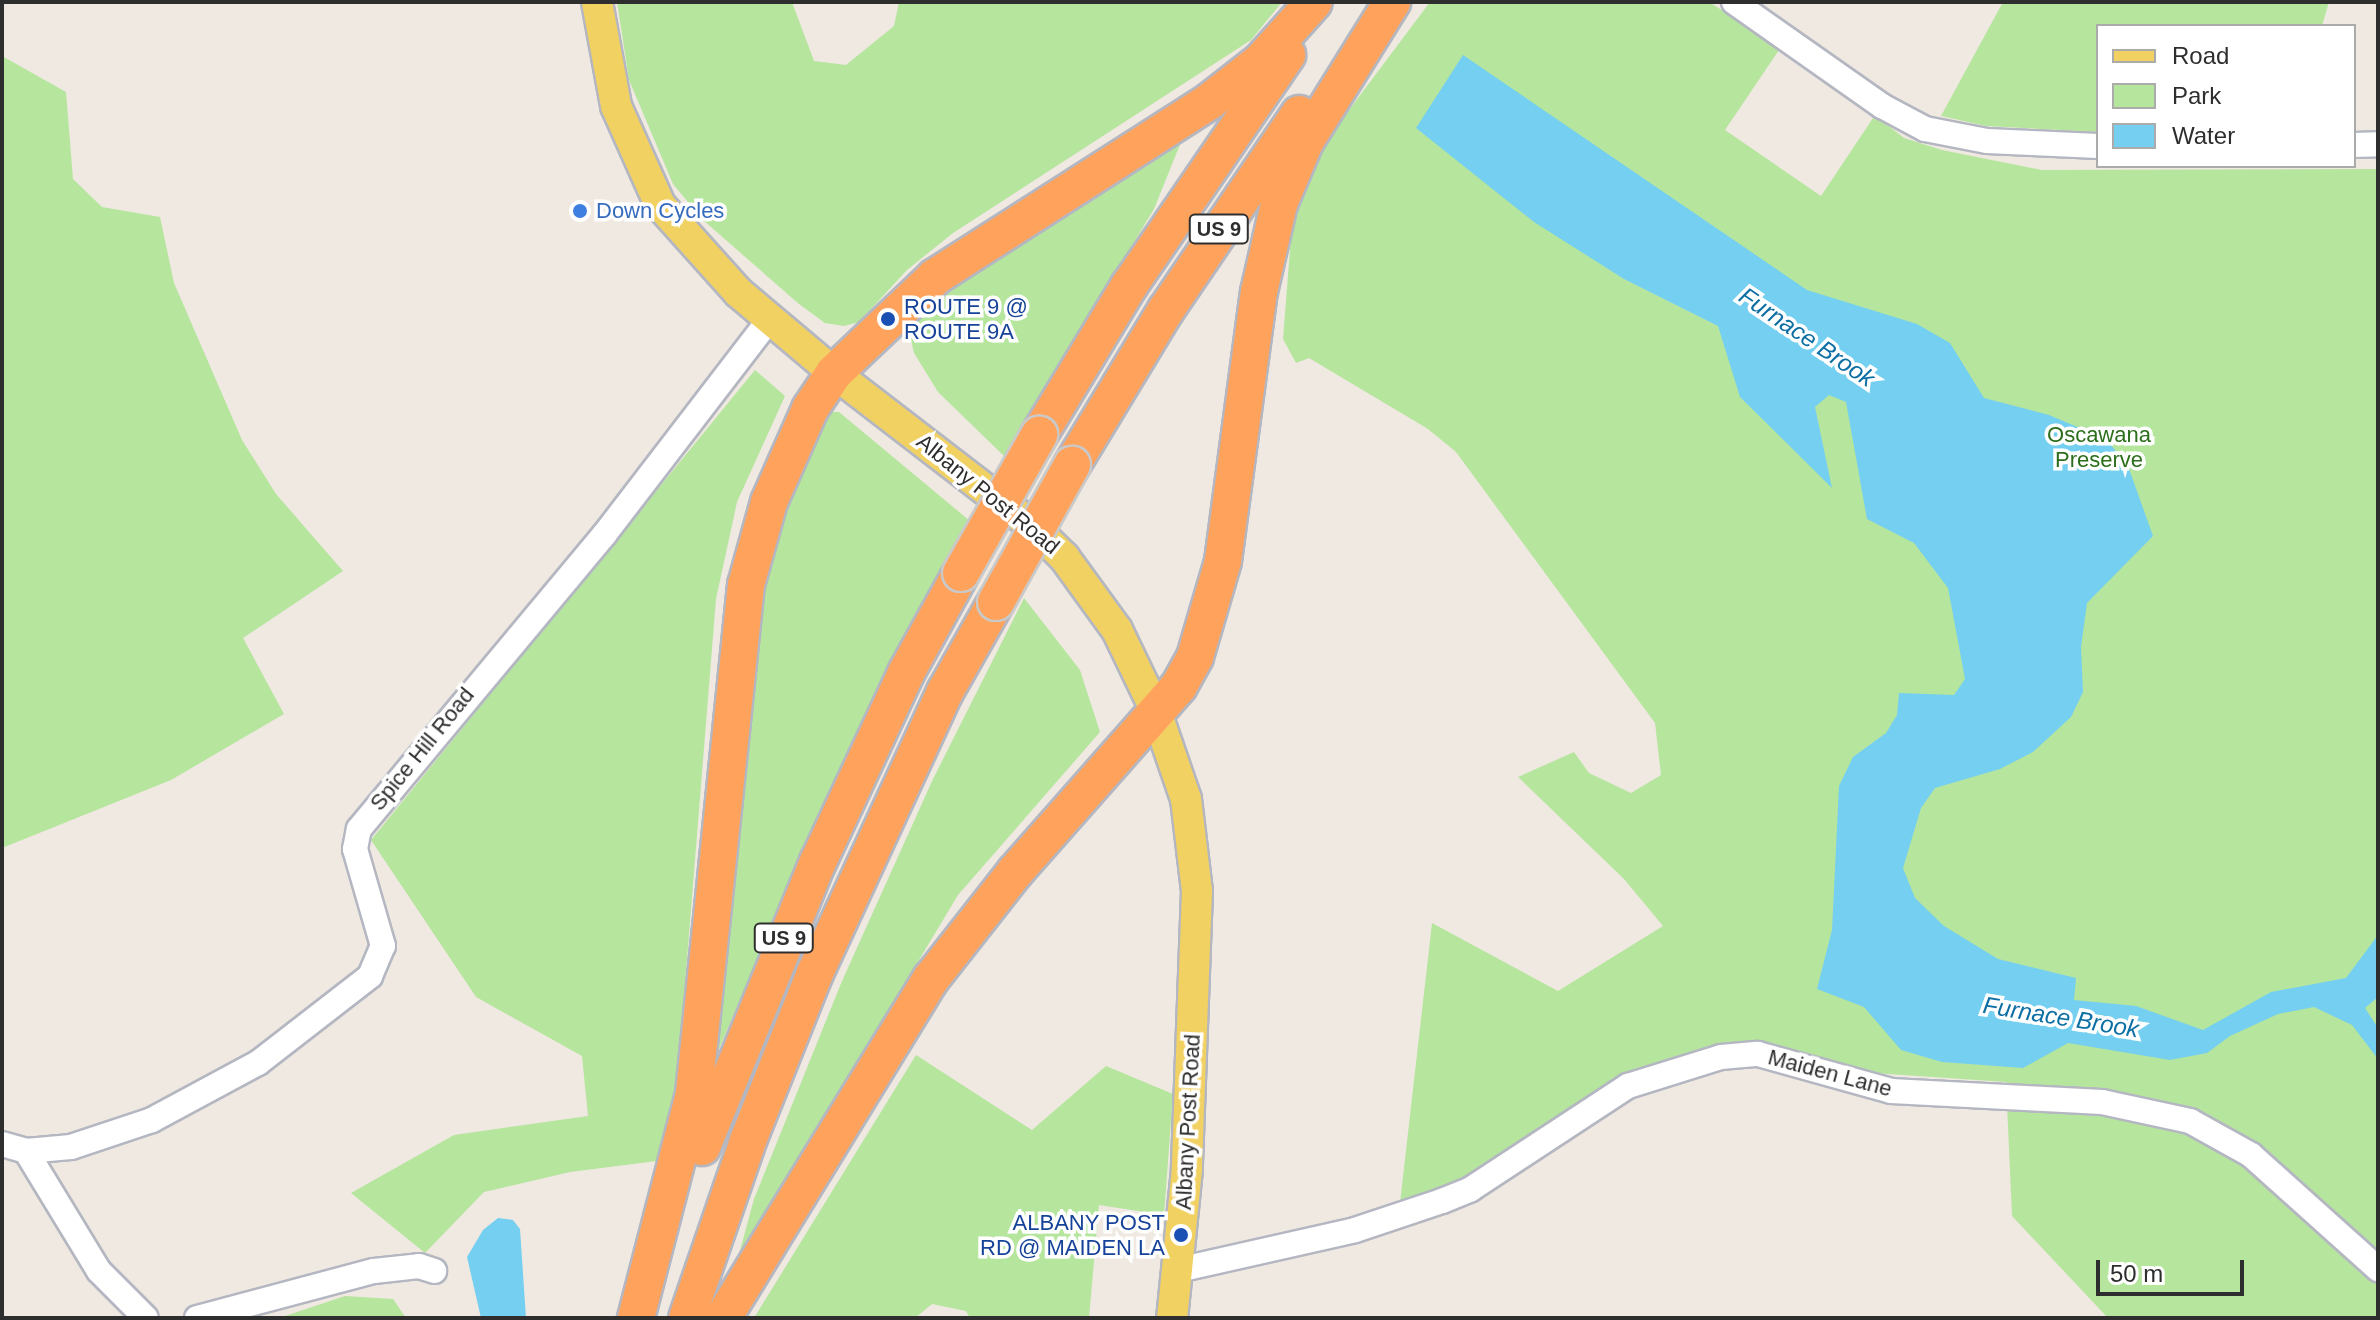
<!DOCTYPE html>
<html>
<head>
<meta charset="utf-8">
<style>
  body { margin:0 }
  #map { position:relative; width:2380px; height:1320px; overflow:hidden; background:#efe9e1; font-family:Helvetica,sans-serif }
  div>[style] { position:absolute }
  .green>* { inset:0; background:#b6e59e }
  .water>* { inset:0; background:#75cff0 }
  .roads { filter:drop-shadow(2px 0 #b4b7c1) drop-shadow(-2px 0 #b4b7c1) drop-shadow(0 2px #b4b7c1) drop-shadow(0 -2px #b4b7c1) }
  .minor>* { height:24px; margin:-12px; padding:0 12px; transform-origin:12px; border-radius:12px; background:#fff }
  .major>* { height:30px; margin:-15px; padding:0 15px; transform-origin:15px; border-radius:15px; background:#f2d163 }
  .highway>* { height:36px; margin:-18px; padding:0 18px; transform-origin:18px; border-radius:18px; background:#ffa35c }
  .bridges { filter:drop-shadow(2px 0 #c9c9c9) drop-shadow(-2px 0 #c9c9c9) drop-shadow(0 2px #c9c9c9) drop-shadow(0 -2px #c9c9c9) }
  .highway-bridge>* { height:36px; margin:-18px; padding:0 18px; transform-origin:18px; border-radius:18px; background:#ffa35c }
  .dots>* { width:22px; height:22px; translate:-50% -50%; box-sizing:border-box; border:4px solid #fff; border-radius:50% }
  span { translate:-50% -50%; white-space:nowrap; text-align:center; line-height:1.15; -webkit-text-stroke:7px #fff; paint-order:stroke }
  .shield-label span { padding:2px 6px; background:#fff; border:2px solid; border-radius:6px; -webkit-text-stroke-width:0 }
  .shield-label { font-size:20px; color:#2e2e2e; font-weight:700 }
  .shop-label { font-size:22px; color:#366cbe }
  .left { translate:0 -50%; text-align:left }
  .transit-label { font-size:22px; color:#164399 }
  .right { translate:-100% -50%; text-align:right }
  .park-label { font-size:22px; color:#2c6e1b }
  .street-label { font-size:22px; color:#2e2e2e }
  .water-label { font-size:24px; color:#0d6fa3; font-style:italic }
  .frame { position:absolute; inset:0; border:4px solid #2e2e2e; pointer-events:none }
  .legend { position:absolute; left:2096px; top:24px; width:260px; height:144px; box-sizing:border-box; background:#fff; border:2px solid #ababab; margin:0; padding:10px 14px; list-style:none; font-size:24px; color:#2e2e2e }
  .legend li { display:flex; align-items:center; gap:16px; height:40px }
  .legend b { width:40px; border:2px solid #ababab }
  .scale { position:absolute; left:2096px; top:1260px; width:148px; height:36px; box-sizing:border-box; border:4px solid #2e2e2e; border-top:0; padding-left:10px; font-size:24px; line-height:28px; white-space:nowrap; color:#2e2e2e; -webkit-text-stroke:6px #fff; paint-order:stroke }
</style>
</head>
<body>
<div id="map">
  <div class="green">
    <i style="clip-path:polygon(617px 2px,792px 2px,814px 61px,846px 65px,894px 26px,899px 2px,1282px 2px,1251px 40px,953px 233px,907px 270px,859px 322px,844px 326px,825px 323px,799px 304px,703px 220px,673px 184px,629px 80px)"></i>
    <i style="clip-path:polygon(1430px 2px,1709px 2px,1781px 47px,1725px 130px,1821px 196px,1875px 115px,1904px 138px,1942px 150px,2042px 170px,2378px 169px,2378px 1318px,2108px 1318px,2012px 1216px,2006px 1082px,1680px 1060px,1476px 1177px,1400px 1203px,1432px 923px,1558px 991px,1663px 926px,1624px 879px,1518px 777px,1574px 752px,1589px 773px,1631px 793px,1661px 775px,1655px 723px,1456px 452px,1428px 429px,1309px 358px,1296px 363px,1283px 339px,1291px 237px,1308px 177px,1331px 134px)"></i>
    <i style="clip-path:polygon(2003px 2px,2329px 2px,2322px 26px,2098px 26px,2098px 132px,1986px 126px,1941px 116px)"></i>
    <i style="clip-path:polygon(2px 56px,66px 92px,73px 179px,102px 207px,160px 217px,174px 283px,242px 440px,276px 494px,343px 571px,243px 638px,284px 714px,171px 780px,2px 848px)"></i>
    <i style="clip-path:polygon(1183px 137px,1154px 209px,1005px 457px,938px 392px,914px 353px,907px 322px,971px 274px)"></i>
    <i style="clip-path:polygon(755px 370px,785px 396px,737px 502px,716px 599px,676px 1096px,657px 1161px,570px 1172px,484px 1192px,425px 1253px,351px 1193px,454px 1135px,588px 1116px,582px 1056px,476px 997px,371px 840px)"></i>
    <i style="clip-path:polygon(832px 412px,839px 412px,970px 521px,822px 808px,713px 1063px,763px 553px,819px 422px)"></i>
    <i style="clip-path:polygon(1024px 598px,1080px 670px,1100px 732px,958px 895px,736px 1265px,754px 1199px,842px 981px,933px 779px)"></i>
    <i style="clip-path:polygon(916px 1055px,1032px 1130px,1106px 1066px,1173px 1094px,1164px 1215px,1099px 1205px,1089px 1318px,970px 1318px,966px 1311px,932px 1304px,915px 1318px,754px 1318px)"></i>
    <i style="clip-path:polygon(345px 1296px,393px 1299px,406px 1318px,279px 1318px)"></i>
  </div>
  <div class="water">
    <i style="clip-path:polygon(1463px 55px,1807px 290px,1917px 324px,1950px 343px,1984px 398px,2049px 415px,2106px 439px,2128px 466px,2153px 536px,2087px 603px,2081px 647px,2083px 692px,2071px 717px,2033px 752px,2000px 769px,1935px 788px,1921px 808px,1903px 868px,1915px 898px,1944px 926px,1998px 959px,2076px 978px,2074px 1000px,2136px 1006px,2203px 1030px,2271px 992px,2346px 978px,2378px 935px,2378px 997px,2365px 1008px,2378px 1028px,2378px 1059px,2352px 1025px,2314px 1007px,2278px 1014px,2230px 1036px,2207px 1053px,2170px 1060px,2068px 1043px,2023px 1068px,1942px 1062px,1901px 1050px,1864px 1007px,1817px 989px,1832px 930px,1839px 786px,1853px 757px,1886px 733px,1897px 715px,1899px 693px,1954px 695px,1965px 679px,1948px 588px,1914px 543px,1867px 519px,1846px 402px,1829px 395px,1815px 407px,1832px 488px,1740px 397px,1718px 326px,1624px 279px,1534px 222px,1416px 128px)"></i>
    <i style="clip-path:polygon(498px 1218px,513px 1220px,520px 1229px,526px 1318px,481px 1318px,467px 1257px,483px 1230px)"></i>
  </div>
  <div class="roads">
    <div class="minor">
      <i style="left:1734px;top:2px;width:181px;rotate:35.1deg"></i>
      <i style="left:1882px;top:106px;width:49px;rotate:28.1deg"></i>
      <i style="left:1925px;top:129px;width:63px;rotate:11deg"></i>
      <i style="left:1987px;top:141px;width:111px;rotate:2.6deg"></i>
      <i style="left:2354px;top:145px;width:24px;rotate:-2deg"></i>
      <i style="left:2px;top:1144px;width:25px;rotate:16deg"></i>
      <i style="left:26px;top:1151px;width:140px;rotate:58.7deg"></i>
      <i style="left:99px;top:1271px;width:66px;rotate:45deg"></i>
      <i style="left:26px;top:1151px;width:45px;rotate:-5.1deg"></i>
      <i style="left:71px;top:1147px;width:85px;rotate:-18.4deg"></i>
      <i style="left:152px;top:1120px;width:120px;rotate:-28.3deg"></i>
      <i style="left:258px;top:1063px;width:142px;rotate:-37.8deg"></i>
      <i style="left:370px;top:976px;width:33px;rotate:-67deg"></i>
      <i style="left:383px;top:946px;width:101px;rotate:-106.1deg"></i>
      <i style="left:355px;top:849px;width:20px;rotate:-79deg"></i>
      <i style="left:359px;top:829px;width:383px;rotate:-50.2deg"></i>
      <i style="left:604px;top:535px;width:272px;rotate:-52.5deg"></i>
      <i style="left:1178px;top:1270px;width:181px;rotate:-12.7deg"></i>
      <i style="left:1355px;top:1230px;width:92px;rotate:-18.4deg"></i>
      <i style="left:1442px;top:1201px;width:31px;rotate:-22deg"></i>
      <i style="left:1471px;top:1189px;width:188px;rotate:-33.3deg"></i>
      <i style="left:1628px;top:1086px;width:97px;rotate:-17.3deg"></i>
      <i style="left:1721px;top:1057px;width:37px;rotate:-5deg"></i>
      <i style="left:1758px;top:1054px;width:138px;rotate:15.5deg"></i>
      <i style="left:1891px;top:1091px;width:211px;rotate:3deg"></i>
      <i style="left:2102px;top:1102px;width:90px;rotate:12.2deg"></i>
      <i style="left:2190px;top:1121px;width:70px;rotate:29.1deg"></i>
      <i style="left:2251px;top:1155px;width:171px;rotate:41.9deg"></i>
      <i style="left:197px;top:1318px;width:183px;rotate:-14.9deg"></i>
      <i style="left:374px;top:1271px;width:45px;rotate:-6.3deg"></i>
      <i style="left:419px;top:1266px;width:16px;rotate:18deg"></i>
    </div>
    <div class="major">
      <i style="left:597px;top:2px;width:106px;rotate:79.6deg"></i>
      <i style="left:616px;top:106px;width:108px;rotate:66deg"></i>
      <i style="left:660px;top:205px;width:118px;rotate:48.1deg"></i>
      <i style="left:739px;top:293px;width:124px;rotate:40.1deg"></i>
      <i style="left:834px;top:373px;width:246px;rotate:37.6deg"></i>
      <i style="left:1029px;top:523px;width:49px;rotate:44.2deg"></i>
      <i style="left:1064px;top:557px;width:90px;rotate:54deg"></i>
      <i style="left:1117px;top:630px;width:88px;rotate:64.3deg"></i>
      <i style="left:1155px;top:709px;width:95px;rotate:71deg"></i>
      <i style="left:1186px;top:799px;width:93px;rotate:83.2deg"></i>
      <i style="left:1197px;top:891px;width:278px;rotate:92.1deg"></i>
      <i style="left:1187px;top:1169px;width:150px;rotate:95.7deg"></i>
    </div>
    <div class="highway">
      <i style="left:1039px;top:435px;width:174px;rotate:-58.9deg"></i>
      <i style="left:1129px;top:286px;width:280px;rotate:-55.6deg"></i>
      <i style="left:1072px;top:465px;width:181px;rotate:-58.8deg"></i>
      <i style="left:1166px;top:310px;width:237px;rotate:-55.8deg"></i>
      <i style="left:702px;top:1147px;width:308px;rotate:-67.9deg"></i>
      <i style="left:818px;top:862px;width:208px;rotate:-65deg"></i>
      <i style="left:906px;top:673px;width:114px;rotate:-61.2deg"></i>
      <i style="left:636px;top:1318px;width:232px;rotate:-75.5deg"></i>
      <i style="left:694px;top:1093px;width:511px;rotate:-84.16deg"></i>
      <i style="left:746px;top:585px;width:86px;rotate:-74.5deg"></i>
      <i style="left:769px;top:502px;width:102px;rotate:-66.2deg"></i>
      <i style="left:810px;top:409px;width:43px;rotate:-56.3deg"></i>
      <i style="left:834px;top:373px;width:139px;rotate:-43.5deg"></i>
      <i style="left:935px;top:277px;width:326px;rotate:-32.6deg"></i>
      <i style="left:1210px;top:101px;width:65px;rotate:-38.1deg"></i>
      <i style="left:1261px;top:61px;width:79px;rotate:-48.1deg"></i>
      <i style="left:687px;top:1318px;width:190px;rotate:-71deg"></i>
      <i style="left:749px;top:1138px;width:178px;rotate:-68.2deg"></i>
      <i style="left:815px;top:973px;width:310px;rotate:-65.2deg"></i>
      <i style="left:945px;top:692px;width:103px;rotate:-60.5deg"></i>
      <i style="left:723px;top:1318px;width:398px;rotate:-58.5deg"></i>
      <i style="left:931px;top:979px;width:136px;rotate:-51.9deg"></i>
      <i style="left:1015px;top:872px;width:248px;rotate:-48.6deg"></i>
      <i style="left:1179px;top:686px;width:33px;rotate:-61deg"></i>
      <i style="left:1195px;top:657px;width:100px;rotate:-73.7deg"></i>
      <i style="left:1223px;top:561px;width:271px;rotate:-82.4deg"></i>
      <i style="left:1259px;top:292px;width:90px;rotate:-77.2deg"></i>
      <i style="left:1279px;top:204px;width:67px;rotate:-67.2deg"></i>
      <i style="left:1305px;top:142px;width:165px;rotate:-58.1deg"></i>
    </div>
  </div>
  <div class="bridges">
    <div class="highway-bridge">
      <i style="left:961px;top:573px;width:159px;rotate:-60.5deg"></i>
      <i style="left:996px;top:602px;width:157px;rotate:-61deg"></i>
    </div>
  </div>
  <div class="dots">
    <i style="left:580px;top:211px;background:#3f7fe0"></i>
    <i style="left:888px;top:319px;background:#1a4fb4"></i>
    <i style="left:1181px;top:1235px;background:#1a4fb4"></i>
  </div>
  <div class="shield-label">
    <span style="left:1219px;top:229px">US 9</span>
    <span style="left:784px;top:938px">US 9</span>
  </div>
  <div class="shop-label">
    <span class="left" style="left:596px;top:211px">Down Cycles</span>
  </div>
  <div class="transit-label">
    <span class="left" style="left:904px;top:319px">ROUTE 9 @<br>ROUTE 9A</span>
    <span class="right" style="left:1165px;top:1235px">ALBANY POST<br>RD @ MAIDEN LA</span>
  </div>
  <div class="park-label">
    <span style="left:2099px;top:447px">Oscawana<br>Preserve</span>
  </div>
  <div class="street-label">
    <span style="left:988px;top:494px;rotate:39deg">Albany Post Road</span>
    <span style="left:422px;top:749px;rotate:-51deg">Spice Hill Road</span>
    <span style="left:1830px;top:1073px;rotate:15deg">Maiden Lane</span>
    <span style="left:1188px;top:1122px;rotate:-87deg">Albany Post Road</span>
  </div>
  <div class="water-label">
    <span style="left:1807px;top:337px;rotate:34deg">Furnace Brook</span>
    <span style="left:2061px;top:1017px;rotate:9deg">Furnace Brook</span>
  </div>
  <div class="frame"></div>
  <ul class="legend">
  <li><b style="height:10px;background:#f2d163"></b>Road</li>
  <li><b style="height:22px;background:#b6e59e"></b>Park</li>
  <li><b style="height:22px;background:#75cff0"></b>Water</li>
  </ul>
  <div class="scale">50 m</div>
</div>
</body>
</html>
